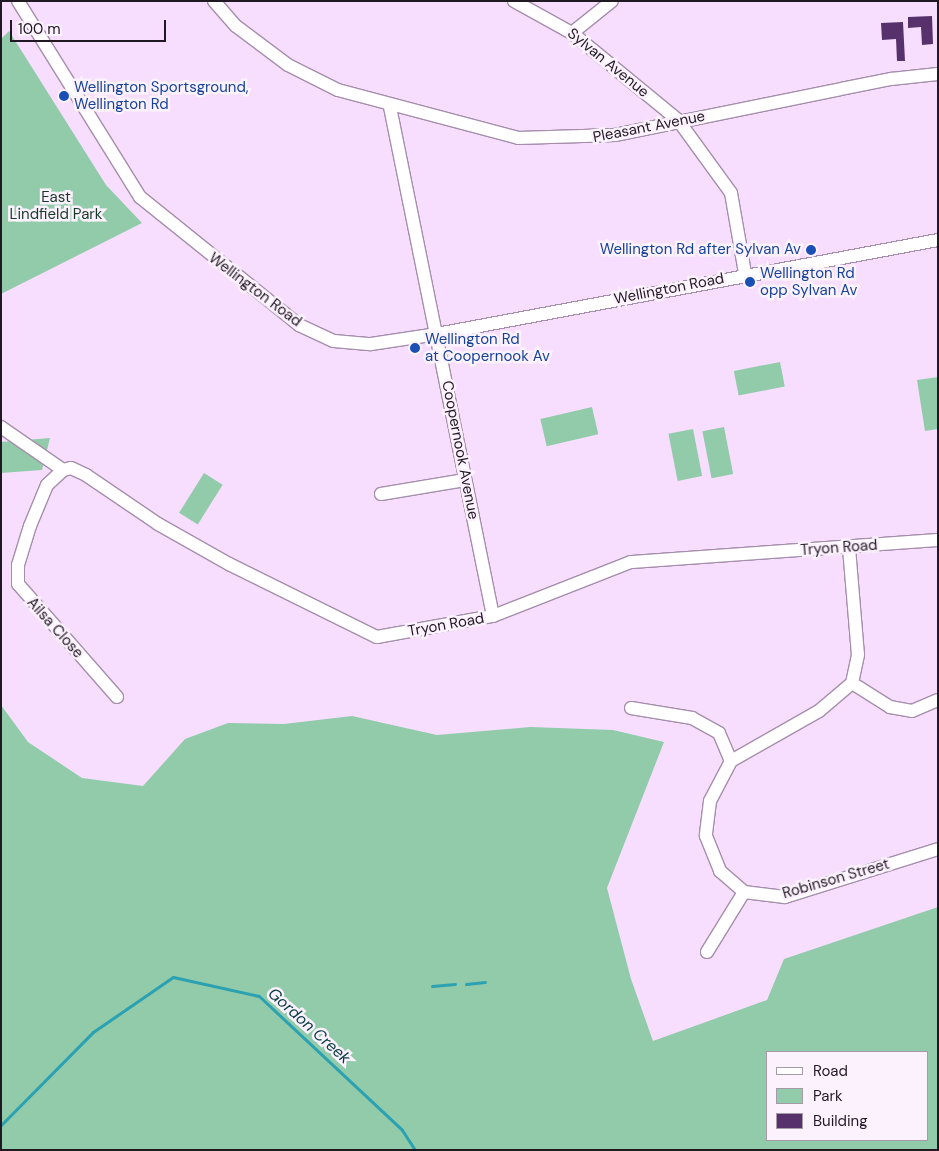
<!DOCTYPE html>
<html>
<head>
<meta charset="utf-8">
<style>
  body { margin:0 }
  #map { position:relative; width:939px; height:1151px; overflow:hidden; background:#f7defe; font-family:"DM Sans",sans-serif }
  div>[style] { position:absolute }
  .green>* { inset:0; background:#91cba9; transform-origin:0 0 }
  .stream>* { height:3px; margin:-1.5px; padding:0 1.5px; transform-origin:1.5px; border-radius:1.5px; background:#2ca1b2 }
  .building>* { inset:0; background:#56316b }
  .roads { filter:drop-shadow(1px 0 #a58eac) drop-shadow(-1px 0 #a58eac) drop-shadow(0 1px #a58eac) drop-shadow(0 -1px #a58eac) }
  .minor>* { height:12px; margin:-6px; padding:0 6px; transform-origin:6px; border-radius:6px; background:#fff }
  .dots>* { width:14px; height:14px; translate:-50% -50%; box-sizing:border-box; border:2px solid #fcf2fe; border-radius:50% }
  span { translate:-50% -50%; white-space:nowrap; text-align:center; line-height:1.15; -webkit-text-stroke:5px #fcf2fe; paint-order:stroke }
  .street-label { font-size:15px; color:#201823 }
  .transit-label { font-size:15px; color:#164399 }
  .left { translate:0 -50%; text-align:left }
  .right { translate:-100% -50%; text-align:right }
  .park-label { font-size:15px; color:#173a28 }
  .water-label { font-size:16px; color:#063b43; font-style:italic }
  .frame { position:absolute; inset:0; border:2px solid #201823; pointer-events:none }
  .legend { position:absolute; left:766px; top:1051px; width:162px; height:90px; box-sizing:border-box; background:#fcf2fe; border:1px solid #a49ba6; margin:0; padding:6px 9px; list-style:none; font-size:15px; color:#201823 }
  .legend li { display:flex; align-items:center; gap:10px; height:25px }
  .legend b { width:25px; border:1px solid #a49ba6 }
  .scale { position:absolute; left:10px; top:20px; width:156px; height:22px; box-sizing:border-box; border:2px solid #201823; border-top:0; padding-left:6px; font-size:15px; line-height:18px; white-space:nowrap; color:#201823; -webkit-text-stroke:4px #fcf2fe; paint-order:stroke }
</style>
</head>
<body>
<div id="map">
  <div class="green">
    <i style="clip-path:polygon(9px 31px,106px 185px,142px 223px,1px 294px,1px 39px)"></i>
    <i style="left:780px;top:362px;width:25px;height:47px;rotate:79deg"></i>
    <i style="clip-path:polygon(938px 377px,938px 429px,925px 431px,917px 380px)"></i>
    <i style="left:592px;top:407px;width:28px;height:53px;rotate:77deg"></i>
    <i style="left:724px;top:427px;width:48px;height:22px;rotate:79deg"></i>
    <i style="left:693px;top:429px;width:48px;height:25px;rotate:79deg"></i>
    <i style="clip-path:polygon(50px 438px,42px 470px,1px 473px,1px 442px)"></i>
    <i style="left:204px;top:473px;width:22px;height:47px;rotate:32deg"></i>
    <i style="clip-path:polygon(evenodd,1px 705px,28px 742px,82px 778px,143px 786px,185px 739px,228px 723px,284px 724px,352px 716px,437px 735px,530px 727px,613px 730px,664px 742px,607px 888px,631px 979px,653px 1041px,767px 1000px,784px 959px,938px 907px,938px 1150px,1px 1150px,1px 705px,928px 1052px,928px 1140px,768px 1140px,768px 1052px,928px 1052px)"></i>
  </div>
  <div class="stream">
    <i style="left:466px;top:984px;width:19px;rotate:-6deg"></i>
    <i style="left:432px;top:986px;width:23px;rotate:-5deg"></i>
    <i style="left:1px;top:1125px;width:131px;rotate:-45.3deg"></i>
    <i style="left:93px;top:1032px;width:97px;rotate:-34.5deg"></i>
    <i style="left:173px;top:977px;width:88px;rotate:12.5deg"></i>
    <i style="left:259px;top:996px;width:196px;rotate:43.1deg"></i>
    <i style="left:402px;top:1130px;width:24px;rotate:57deg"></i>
  </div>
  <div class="building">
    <i style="clip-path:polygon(932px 16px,933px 44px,922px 45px,921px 27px,908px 28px,908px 17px)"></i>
    <i style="clip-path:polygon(903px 22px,905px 61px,897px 61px,896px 39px,882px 40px,881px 23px)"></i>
  </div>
  <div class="roads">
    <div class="minor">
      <i style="left:18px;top:1px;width:231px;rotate:58.1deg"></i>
      <i style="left:140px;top:197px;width:204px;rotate:38.8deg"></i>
      <i style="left:299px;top:325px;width:38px;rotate:25deg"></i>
      <i style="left:334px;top:341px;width:37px;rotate:5deg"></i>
      <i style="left:371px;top:344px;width:67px;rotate:-8.6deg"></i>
      <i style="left:437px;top:334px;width:510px;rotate:-10.63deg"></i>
      <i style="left:214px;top:1px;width:33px;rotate:49deg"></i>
      <i style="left:236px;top:26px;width:65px;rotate:36.9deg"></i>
      <i style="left:288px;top:65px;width:56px;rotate:26.6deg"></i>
      <i style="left:338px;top:90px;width:186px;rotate:14.9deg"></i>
      <i style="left:518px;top:138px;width:97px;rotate:-1.8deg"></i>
      <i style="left:615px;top:135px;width:282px;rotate:-11.5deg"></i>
      <i style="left:891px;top:79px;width:47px;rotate:-6.1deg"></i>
      <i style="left:514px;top:1px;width:66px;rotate:28.9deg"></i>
      <i style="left:572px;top:33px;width:137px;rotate:39.4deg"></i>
      <i style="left:678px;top:120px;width:90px;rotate:54deg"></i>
      <i style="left:731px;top:193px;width:81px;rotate:80.1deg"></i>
      <i style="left:572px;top:33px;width:51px;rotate:-38.7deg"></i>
      <i style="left:390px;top:107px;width:519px;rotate:78.56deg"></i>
      <i style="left:1px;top:427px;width:75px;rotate:34.7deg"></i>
      <i style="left:381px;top:494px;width:85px;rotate:-9.5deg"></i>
      <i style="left:849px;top:548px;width:107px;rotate:85.2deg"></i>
      <i style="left:858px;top:655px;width:29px;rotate:102deg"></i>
      <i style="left:852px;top:683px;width:43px;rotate:139.7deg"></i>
      <i style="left:819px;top:711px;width:101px;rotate:150.4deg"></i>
      <i style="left:731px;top:761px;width:45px;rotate:117.7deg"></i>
      <i style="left:710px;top:801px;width:35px;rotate:97deg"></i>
      <i style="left:706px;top:836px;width:38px;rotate:68deg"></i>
      <i style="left:720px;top:871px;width:32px;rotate:41deg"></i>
      <i style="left:744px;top:892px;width:41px;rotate:7deg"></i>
      <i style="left:785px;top:897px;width:160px;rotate:-17.4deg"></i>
      <i style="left:852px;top:683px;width:45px;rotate:32.3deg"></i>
      <i style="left:890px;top:707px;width:22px;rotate:10deg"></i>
      <i style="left:912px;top:711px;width:28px;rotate:-23deg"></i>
      <i style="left:117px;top:697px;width:150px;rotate:-131.2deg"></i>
      <i style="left:18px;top:584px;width:19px;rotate:-90deg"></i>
      <i style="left:18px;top:565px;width:41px;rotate:-72.9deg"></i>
      <i style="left:30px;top:526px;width:44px;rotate:-67.5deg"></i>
      <i style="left:47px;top:485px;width:22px;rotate:-43deg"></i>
      <i style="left:63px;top:470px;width:8px;rotate:-14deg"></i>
      <i style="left:71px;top:468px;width:17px;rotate:25deg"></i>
      <i style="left:86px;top:475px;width:87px;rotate:34.2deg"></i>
      <i style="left:158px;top:524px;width:81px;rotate:29.4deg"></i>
      <i style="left:229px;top:564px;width:165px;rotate:26.3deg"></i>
      <i style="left:377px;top:637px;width:118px;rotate:-10.3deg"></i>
      <i style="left:493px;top:616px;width:148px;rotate:-21.4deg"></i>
      <i style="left:631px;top:562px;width:308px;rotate:-4.1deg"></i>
      <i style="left:631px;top:708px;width:62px;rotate:9.3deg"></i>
      <i style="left:692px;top:718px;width:31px;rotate:29deg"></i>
      <i style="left:719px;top:733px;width:30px;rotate:67deg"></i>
      <i style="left:707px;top:952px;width:70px;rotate:-58.3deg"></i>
    </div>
  </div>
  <div class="dots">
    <i style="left:64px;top:96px;background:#1a4fb4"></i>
    <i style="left:811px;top:250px;background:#1a4fb4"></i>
    <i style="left:750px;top:282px;background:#1a4fb4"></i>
    <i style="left:415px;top:348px;background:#1a4fb4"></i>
  </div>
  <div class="street-label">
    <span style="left:608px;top:63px;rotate:39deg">Sylvan Avenue</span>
    <span style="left:649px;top:127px;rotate:-11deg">Pleasant Avenue</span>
    <span style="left:669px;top:289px;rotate:-11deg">Wellington Road</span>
    <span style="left:255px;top:290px;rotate:37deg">Wellington Road</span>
    <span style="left:460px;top:450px;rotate:79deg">Coopernook Avenue</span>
    <span style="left:839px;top:548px;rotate:-4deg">Tryon Road</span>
    <span style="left:446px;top:625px;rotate:-10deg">Tryon Road</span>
    <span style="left:55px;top:628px;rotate:48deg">Ailsa Close</span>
    <span style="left:836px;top:879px;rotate:-16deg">Robinson Street</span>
  </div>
  <div class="transit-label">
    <span class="left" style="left:74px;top:96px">Wellington Sportsground,<br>Wellington Rd</span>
    <span class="right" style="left:801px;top:250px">Wellington Rd after Sylvan Av</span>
    <span class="left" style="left:760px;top:282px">Wellington Rd<br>opp Sylvan Av</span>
    <span class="left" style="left:425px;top:348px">Wellington Rd<br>at Coopernook Av</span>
  </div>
  <div class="park-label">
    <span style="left:56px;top:206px">East<br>Lindfield Park</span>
  </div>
  <div class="water-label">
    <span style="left:309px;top:1026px;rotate:42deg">Gordon Creek</span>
  </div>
  <div class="frame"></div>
  <ul class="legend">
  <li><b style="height:6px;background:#fff"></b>Road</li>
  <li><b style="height:14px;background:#91cba9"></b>Park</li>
  <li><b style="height:14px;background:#56316b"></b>Building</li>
  </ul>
  <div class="scale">100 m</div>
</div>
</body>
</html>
